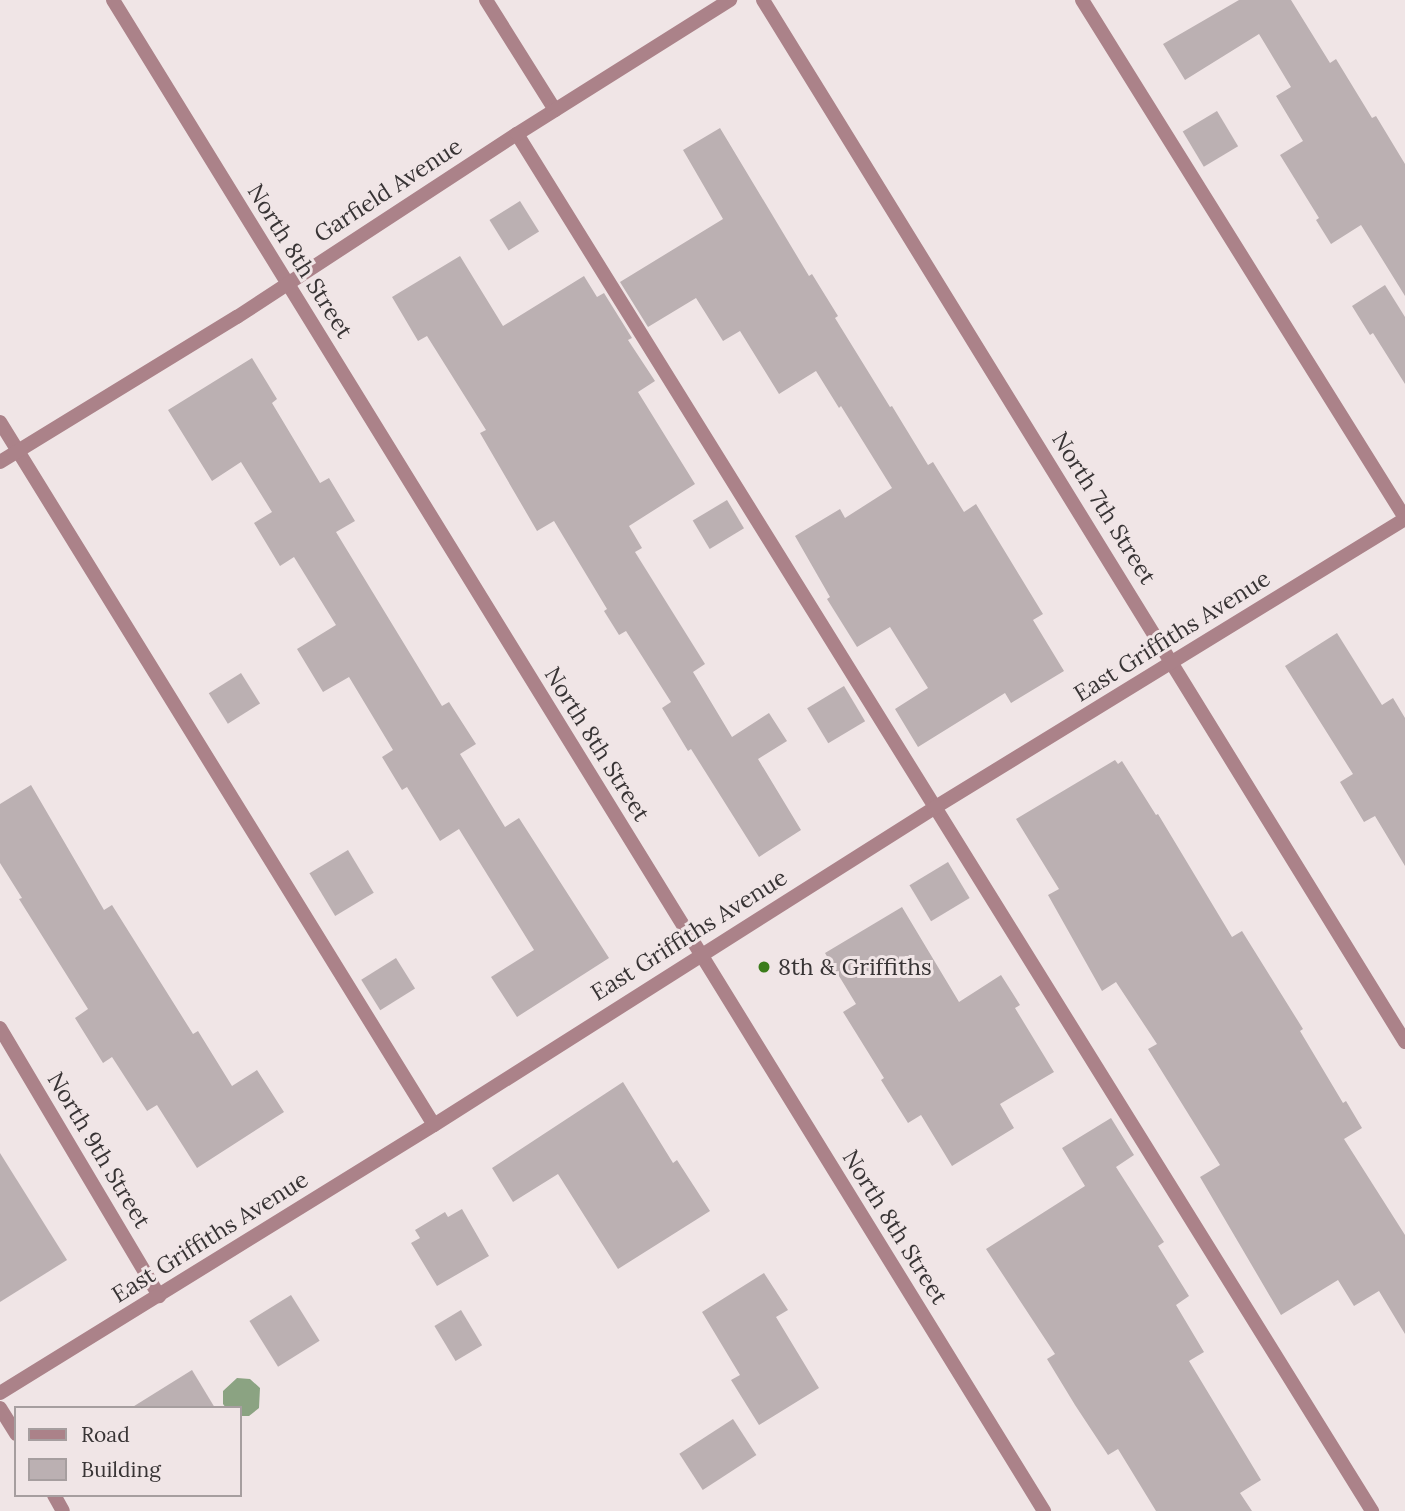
<!DOCTYPE html>
<html>
<head>
<meta charset="utf-8">
<style>
  body { margin:0 }
  #map { position:relative; width:1405px; height:1511px; overflow:hidden; background:#f0e5e6; font-family:Lora,serif }
  div>[style] { position:absolute }
  .water>* { inset:0; background:#8ba382 }
  .building>* { inset:0; background:#bbb0b2; transform-origin:0 0 }
  .lane>* { height:14px; margin:-7px; padding:0 7px; transform-origin:7px; border-radius:7px; background:#ab8289 }
  .street>* { height:14px; margin:-7px; padding:0 7px; transform-origin:7px; border-radius:7px; background:#ab8289 }
  .dots>* { width:19px; height:19px; translate:-50% -50%; box-sizing:border-box; border:4px solid #f0e5e6; border-radius:50% }
  span { translate:-50% -50%; white-space:nowrap; text-align:center; line-height:1.15; -webkit-text-stroke:6px #f0e5e6; paint-order:stroke }
  .street-label { font-size:23px; color:#383435 }
  .poi-label { font-size:23px; color:#383435 }
  .left { translate:0 -50%; text-align:left }
  .legend { position:absolute; left:14px; top:1406px; width:228px; height:91px; box-sizing:border-box; background:#f0e5e6; border:2px solid #a69e9f; margin:0; padding:9px 12px; list-style:none; font-size:21px; color:#383435 }
  .legend li { display:flex; align-items:center; gap:14px; height:35px }
  .legend b { width:35px; border:2px solid #a69e9f }
</style>
</head>
<body>
<div id="map">
  <div class="water">
    <i style="clip-path:polygon(237px 1378px,250px 1379px,260px 1388px,259px 1408px,249px 1416px,240px 1416px,240px 1408px,226px 1408px,223px 1404px,223px 1391px)"></i>
  </div>
  <div class="building">
    <i style="clip-path:polygon(1239px 0,1291px 0,1330px 63px,1336px 59px,1372px 118px,1376px 116px,1405px 164px,1405px 296px,1361px 225px,1331px 244px,1316px 220px,1319px 218px,1280px 155px,1303px 141px,1276px 96px,1291px 87px,1259px 34px,1185px 80px,1163px 44px)"></i>
    <i style="left:1217px;top:111px;width:41px;height:40px;rotate:59deg"></i>
    <i style="clip-path:polygon(720px 128px,809px 276px,812px 274px,838px 316px,835px 318px,890px 407px,892px 406px,928px 465px,933px 462px,964px 512px,976px 504px,1043px 614px,1033px 620px,1064px 671px,1011px 703px,1005px 693px,918px 747px,895px 709px,928px 688px,890px 627px,857px 647px,827px 599px,830px 597px,795px 536px,840px 509px,845px 518px,892px 488px,841px 406px,839px 408px,816px 371px,779px 394px,740px 331px,723px 341px,696px 298px,648px 327px,620px 282px,723px 219px,683px 150px)"></i>
    <i style="left:520px;top:201px;width:36px;height:36px;rotate:58deg"></i>
    <i style="clip-path:polygon(460px 256px,503px 326px,584px 276px,597px 297px,604px 293px,632px 338px,628px 340px,655px 381px,638px 392px,695px 484px,629px 526px,642px 548px,635px 552px,705px 664px,693px 672px,732px 737px,769px 713px,787px 741px,758px 759px,801px 830px,759px 857px,691px 749px,688px 751px,662px 708px,671px 702px,626px 631px,619px 635px,604px 611px,607px 609px,554px 521px,537px 531px,480px 433px,486px 430px,427px 336px,418px 341px,392px 297px)"></i>
    <i style="clip-path:polygon(1385px 285px,1405px 317px,1405px 384px,1373px 333px,1370px 335px,1352px 306px)"></i>
    <i style="clip-path:polygon(252px 358px,277px 399px,272px 403px,320px 483px,329px 478px,355px 521px,336px 532px,442px 706px,449px 702px,476px 744px,460px 754px,505px 827px,519px 818px,609px 958px,517px 1017px,491px 977px,534px 950px,459px 829px,440px 841px,407px 787px,402px 790px,382px 757px,393px 750px,349px 677px,323px 692px,297px 649px,336px 625px,294px 557px,280px 566px,254px 523px,272px 512px,241px 462px,212px 481px,168px 410px)"></i>
    <i style="left:727px;top:500px;width:33px;height:40px;rotate:59deg"></i>
    <i style="clip-path:polygon(1337px 633px,1382px 705px,1393px 698px,1405px 718px,1405px 866px,1375px 816px,1364px 822px,1340px 782px,1353px 774px,1285px 666px)"></i>
    <i style="left:241px;top:673px;width:36px;height:38px;rotate:58deg"></i>
    <i style="left:844px;top:686px;width:41px;height:43px;rotate:59deg"></i>
    <i style="clip-path:polygon(1115px 760px,1118px 764px,1122px 761px,1156px 815px,1158px 814px,1232px 937px,1242px 931px,1303px 1029px,1300px 1031px,1343px 1103px,1346px 1101px,1362px 1128px,1344px 1139px,1405px 1235px,1405px 1334px,1379px 1291px,1354px 1306px,1338px 1280px,1281px 1315px,1200px 1177px,1220px 1165px,1148px 1049px,1157px 1044px,1116px 982px,1102px 991px,1048px 895px,1059px 889px,1016px 819px)"></i>
    <i style="clip-path:polygon(31px 785px,104px 910px,112px 905px,193px 1034px,198px 1031px,232px 1086px,257px 1070px,284px 1112px,197px 1168px,157px 1105px,147px 1111px,112px 1057px,103px 1063px,75px 1018px,88px 1009px,19px 899px,22px 898px,0 863px,0 804px)"></i>
    <i style="left:348px;top:850px;width:50px;height:45px;rotate:59deg"></i>
    <i style="left:948px;top:862px;width:42px;height:45px;rotate:59deg"></i>
    <i style="clip-path:polygon(902px 907px,959px 1002px,1001px 975px,1020px 1005px,1015px 1008px,1054px 1072px,1000px 1104px,1014px 1128px,952px 1166px,921px 1115px,908px 1123px,881px 1080px,884px 1078px,843px 1012px,856px 1004px,825px 953px)"></i>
    <i style="left:396px;top:958px;width:36px;height:41px;rotate:58deg"></i>
    <i style="clip-path:polygon(623px 1082px,673px 1163px,677px 1160px,710px 1211px,618px 1269px,558px 1174px,513px 1202px,492px 1168px)"></i>
    <i style="clip-path:polygon(1111px 1118px,1134px 1155px,1116px 1167px,1164px 1242px,1158px 1246px,1189px 1296px,1176px 1305px,1204px 1352px,1189px 1361px,1261px 1480px,1240px 1493px,1252px 1511px,1156px 1511px,1118px 1449px,1108px 1455px,1075px 1405px,1047px 1359px,1055px 1354px,986px 1249px,1085px 1186px,1062px 1148px)"></i>
    <i style="clip-path:polygon(0 1153px,67px 1260px,0 1302px)"></i>
    <i style="clip-path:polygon(462px 1209px,489px 1256px,437px 1286px,411px 1243px,420px 1238px,415px 1230px,445px 1212px,448px 1217px)"></i>
    <i style="clip-path:polygon(764px 1273px,788px 1310px,776px 1317px,819px 1388px,759px 1425px,731px 1380px,740px 1375px,702px 1312px)"></i>
    <i style="left:291px;top:1295px;width:54px;height:49px;rotate:58deg"></i>
    <i style="left:461px;top:1310px;width:41px;height:31px;rotate:59deg"></i>
    <i style="clip-path:polygon(192px 1370px,215px 1408px,131px 1408px)"></i>
    <i style="left:733px;top:1419px;width:43px;height:64px;rotate:57deg"></i>
  </div>
  <div class="lane">
    <i style="left:486px;top:0;width:130px;rotate:57.9deg"></i>
    <i style="left:1082px;top:0;width:610px;rotate:58.05deg"></i>
    <i style="left:517px;top:134px;width:1621px;rotate:58.16deg"></i>
    <i style="left:0;top:422px;width:826px;rotate:58.31deg"></i>
  </div>
  <div class="street">
    <i style="left:113px;top:0;width:1775px;rotate:58.36deg"></i>
    <i style="left:763px;top:0;width:1224px;rotate:58.36deg"></i>
    <i style="left:0;top:462px;width:278px;rotate:-31.5deg"></i>
    <i style="left:237px;top:317px;width:334px;rotate:-33.2deg"></i>
    <i style="left:517px;top:134px;width:252px;rotate:-32.2deg"></i>
    <i style="left:0;top:1028px;width:312px;rotate:59.3deg"></i>
    <i style="left:0;top:1393px;width:510px;rotate:-31.7deg"></i>
    <i style="left:434px;top:1125px;width:592px;rotate:-32.37deg"></i>
    <i style="left:934px;top:808px;width:553px;rotate:-31.53deg"></i>
    <i style="left:0;top:1408px;width:31px;rotate:58deg"></i>
    <i style="left:54px;top:1495px;width:18px;rotate:61deg"></i>
  </div>
  <div class="dots">
    <i style="left:764px;top:967px;background:#3b7c1b"></i>
  </div>
  <div class="street-label">
    <span style="left:388px;top:190px;rotate:-33deg">Garfield Avenue</span>
    <span style="left:300px;top:261px;rotate:58deg">North 8th Street</span>
    <span style="left:1104px;top:508px;rotate:58deg">North 7th Street</span>
    <span style="left:1172px;top:636px;rotate:-32deg">East Griffiths Avenue</span>
    <span style="left:597px;top:744px;rotate:58deg">North 8th Street</span>
    <span style="left:689px;top:935px;rotate:-32deg">East Griffiths Avenue</span>
    <span style="left:99px;top:1150px;rotate:59deg">North 9th Street</span>
    <span style="left:895px;top:1227px;rotate:58deg">North 8th Street</span>
    <span style="left:210px;top:1237px;rotate:-32deg">East Griffiths Avenue</span>
  </div>
  <div class="poi-label">
    <span class="left" style="left:778px;top:967px">8th &amp; Griffiths</span>
  </div>
  <ul class="legend">
  <li><b style="height:9px;background:#ab8289"></b>Road</li>
  <li><b style="height:19px;background:#bbb0b2"></b>Building</li>
  </ul>
</div>
</body>
</html>
